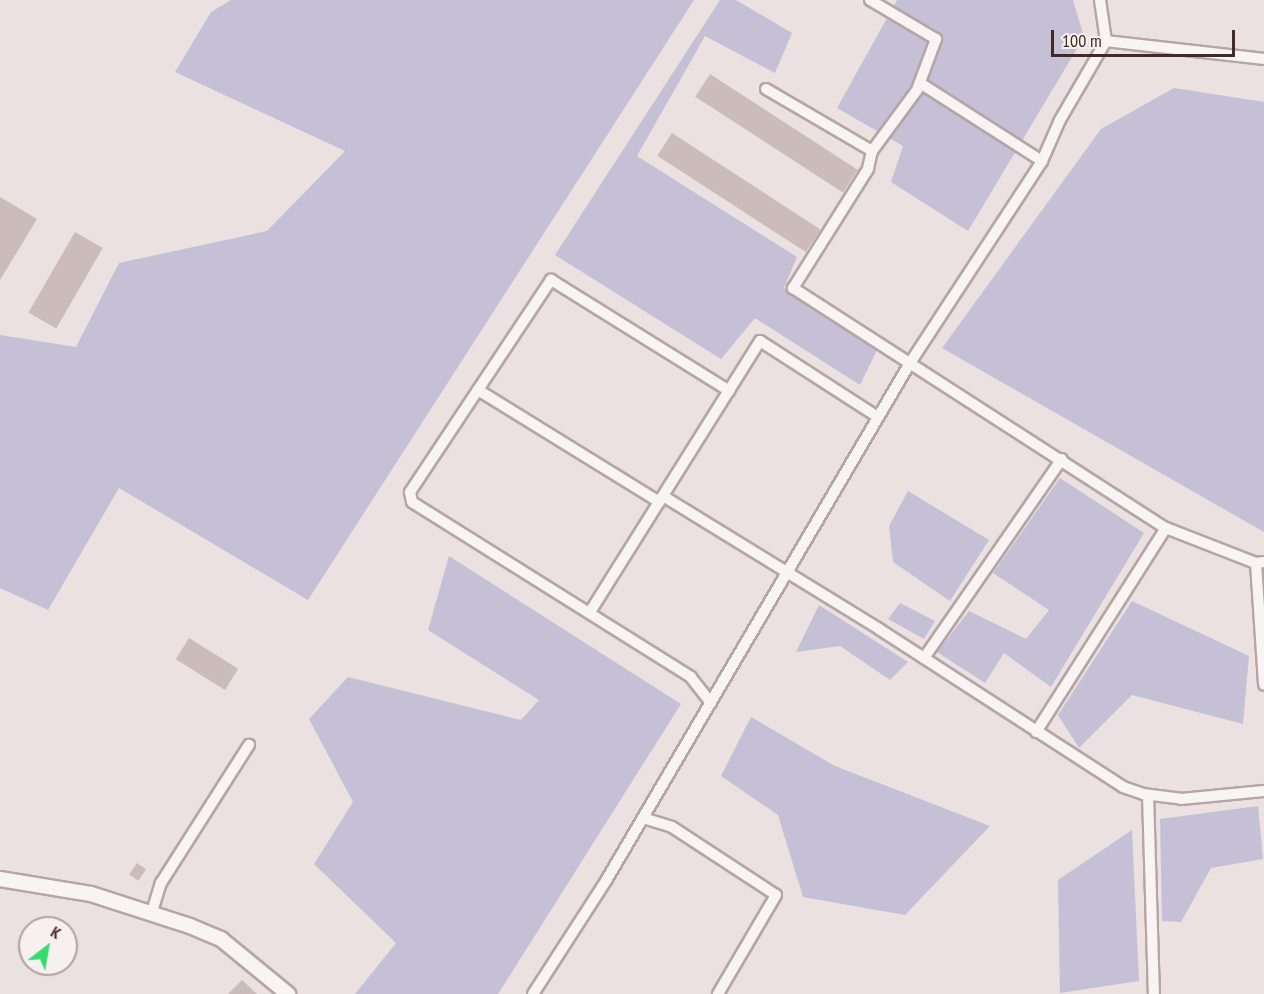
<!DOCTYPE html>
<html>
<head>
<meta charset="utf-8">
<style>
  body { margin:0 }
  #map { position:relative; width:1264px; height:994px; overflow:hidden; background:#eae1e0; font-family:"PT Sans Narrow",sans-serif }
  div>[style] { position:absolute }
  .green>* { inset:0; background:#c5c0d5 }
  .building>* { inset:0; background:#cbbbb9; transform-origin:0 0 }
  .roads { filter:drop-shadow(2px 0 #b5a6a5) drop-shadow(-2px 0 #b5a6a5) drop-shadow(0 2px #b5a6a5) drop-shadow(0 -2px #b5a6a5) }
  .minor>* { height:10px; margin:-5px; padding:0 5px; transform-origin:5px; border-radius:5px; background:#f8f4f3 }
  .tertiary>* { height:14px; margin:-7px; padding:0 7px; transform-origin:7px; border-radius:7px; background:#f8f4f3 }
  span { translate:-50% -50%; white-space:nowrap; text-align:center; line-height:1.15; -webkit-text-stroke:4.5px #f8f0f0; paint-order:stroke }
  .north { position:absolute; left:18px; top:916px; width:60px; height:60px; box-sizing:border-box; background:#f8f0f0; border:2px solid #b0a1a0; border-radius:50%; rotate:31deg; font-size:16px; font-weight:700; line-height:24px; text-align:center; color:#442a27 }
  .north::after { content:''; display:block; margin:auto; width:21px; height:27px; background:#38dc6d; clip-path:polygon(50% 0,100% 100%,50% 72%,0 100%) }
  .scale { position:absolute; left:1051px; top:30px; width:184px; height:27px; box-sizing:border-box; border:3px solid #442a27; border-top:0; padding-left:8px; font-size:18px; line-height:21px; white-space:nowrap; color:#442a27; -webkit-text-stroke:4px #f8f0f0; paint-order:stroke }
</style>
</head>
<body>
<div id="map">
  <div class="green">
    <i style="clip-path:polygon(231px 0,694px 0,308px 600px,119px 488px,48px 610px,0 588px,0 335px,76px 347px,119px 263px,267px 231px,345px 151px,175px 72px,211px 12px)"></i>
    <i style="clip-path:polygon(720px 0,736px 0,792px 33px,775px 73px,705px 36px,637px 156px,797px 257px,784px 288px,877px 350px,860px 385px,755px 318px,721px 359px,555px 255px)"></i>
    <i style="clip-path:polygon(897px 0,1073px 0,1084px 37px,968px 231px,891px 182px,903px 146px,837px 108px)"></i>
    <i style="clip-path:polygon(1174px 88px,1264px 102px,1264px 532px,942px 348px,1101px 129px)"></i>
    <i style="clip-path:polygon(1060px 478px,1144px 533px,1051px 687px,1004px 653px,985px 683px,937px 652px,969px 611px,1026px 639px,1049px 610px,993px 573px)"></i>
    <i style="clip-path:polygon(908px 491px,989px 540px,950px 601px,893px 562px,889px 526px)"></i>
    <i style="clip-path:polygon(449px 556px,681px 704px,498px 994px,355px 994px,396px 943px,314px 864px,353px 802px,309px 719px,348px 677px,521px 720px,539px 700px,428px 630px)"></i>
    <i style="clip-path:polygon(1132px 601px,1249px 656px,1243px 724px,1132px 695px,1079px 748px,1058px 715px)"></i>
    <i style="clip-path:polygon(900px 603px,935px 621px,924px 639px,888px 619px)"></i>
    <i style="clip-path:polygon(819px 605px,908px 662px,890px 680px,840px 646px,796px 652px)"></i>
    <i style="clip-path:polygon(751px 717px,835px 766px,990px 826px,905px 915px,803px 897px,778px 815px,721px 776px)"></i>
    <i style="clip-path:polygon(1258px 806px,1263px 859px,1211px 868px,1181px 922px,1162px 921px,1160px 819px)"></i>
    <i style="clip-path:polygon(1132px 830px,1139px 981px,1060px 993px,1058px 880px)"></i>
  </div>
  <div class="building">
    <i style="left:710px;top:74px;width:176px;height:27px;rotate:33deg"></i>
    <i style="left:672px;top:133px;width:177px;height:27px;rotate:33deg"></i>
    <i style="clip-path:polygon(0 197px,37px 219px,0 280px)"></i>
    <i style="left:75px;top:232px;width:32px;height:93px;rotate:30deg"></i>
    <i style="left:189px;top:638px;width:58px;height:25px;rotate:32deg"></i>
    <i style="left:137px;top:863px;width:11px;height:14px;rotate:34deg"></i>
    <i style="clip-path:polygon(242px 980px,257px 994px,228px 994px)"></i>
  </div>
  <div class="roads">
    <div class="minor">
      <i style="left:870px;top:0;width:77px;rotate:30.6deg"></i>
      <i style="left:936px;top:39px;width:54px;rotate:110.4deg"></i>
      <i style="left:917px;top:90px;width:76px;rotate:126.4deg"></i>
      <i style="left:1106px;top:41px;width:159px;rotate:6.5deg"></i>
      <i style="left:920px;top:83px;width:145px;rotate:32.6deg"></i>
      <i style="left:766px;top:89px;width:123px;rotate:30.3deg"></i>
      <i style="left:872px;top:151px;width:18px;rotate:103deg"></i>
      <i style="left:868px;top:169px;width:141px;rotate:122.2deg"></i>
      <i style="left:793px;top:288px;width:444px;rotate:32.8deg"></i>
      <i style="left:1166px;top:528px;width:97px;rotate:21.3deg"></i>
      <i style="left:1256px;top:563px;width:8px;rotate:-7deg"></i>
      <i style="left:478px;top:390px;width:213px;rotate:31.7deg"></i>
      <i style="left:663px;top:496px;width:254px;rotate:31.6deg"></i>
      <i style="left:879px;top:629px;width:291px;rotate:32.9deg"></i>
      <i style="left:1123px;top:787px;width:21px;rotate:19deg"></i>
      <i style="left:1143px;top:794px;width:38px;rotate:7deg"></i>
      <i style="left:1181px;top:799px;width:83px;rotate:-5.5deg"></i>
      <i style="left:1256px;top:563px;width:122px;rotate:86.2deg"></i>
      <i style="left:590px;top:612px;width:320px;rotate:-57.9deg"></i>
      <i style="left:760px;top:341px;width:140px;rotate:32.8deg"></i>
      <i style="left:924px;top:658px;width:242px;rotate:-55.3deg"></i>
      <i style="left:711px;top:703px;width:33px;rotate:-128deg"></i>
      <i style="left:691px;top:677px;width:329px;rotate:-147.9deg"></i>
      <i style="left:412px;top:502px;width:10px;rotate:-101deg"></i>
      <i style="left:410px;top:492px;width:255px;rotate:-56.4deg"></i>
      <i style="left:551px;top:280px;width:210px;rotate:31.9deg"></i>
      <i style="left:1036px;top:732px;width:242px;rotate:-57.5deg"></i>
      <i style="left:1148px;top:795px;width:199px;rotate:88.3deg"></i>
      <i style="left:643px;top:818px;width:30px;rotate:17deg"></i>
      <i style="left:672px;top:827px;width:124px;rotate:33.2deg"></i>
      <i style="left:776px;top:895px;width:115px;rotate:120.4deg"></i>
      <i style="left:151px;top:915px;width:34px;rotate:-73deg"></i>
      <i style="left:161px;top:883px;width:164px;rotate:-57.5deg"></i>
      <i style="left:533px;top:994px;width:137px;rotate:-57.2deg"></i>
      <i style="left:607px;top:879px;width:598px;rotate:-59.58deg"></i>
      <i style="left:910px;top:363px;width:241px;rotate:-56.8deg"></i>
      <i style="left:1042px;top:161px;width:45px;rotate:-66.3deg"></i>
      <i style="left:1060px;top:120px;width:91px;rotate:-59.8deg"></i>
      <i style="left:1106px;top:41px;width:41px;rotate:-98.3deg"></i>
    </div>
    <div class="tertiary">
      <i style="left:0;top:879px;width:92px;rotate:9.4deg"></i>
      <i style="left:91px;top:894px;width:104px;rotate:17.9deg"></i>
      <i style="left:190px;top:926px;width:34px;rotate:23deg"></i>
      <i style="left:221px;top:939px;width:87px;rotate:39.4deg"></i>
    </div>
  </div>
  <div class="north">K</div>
  <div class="scale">100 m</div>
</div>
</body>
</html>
